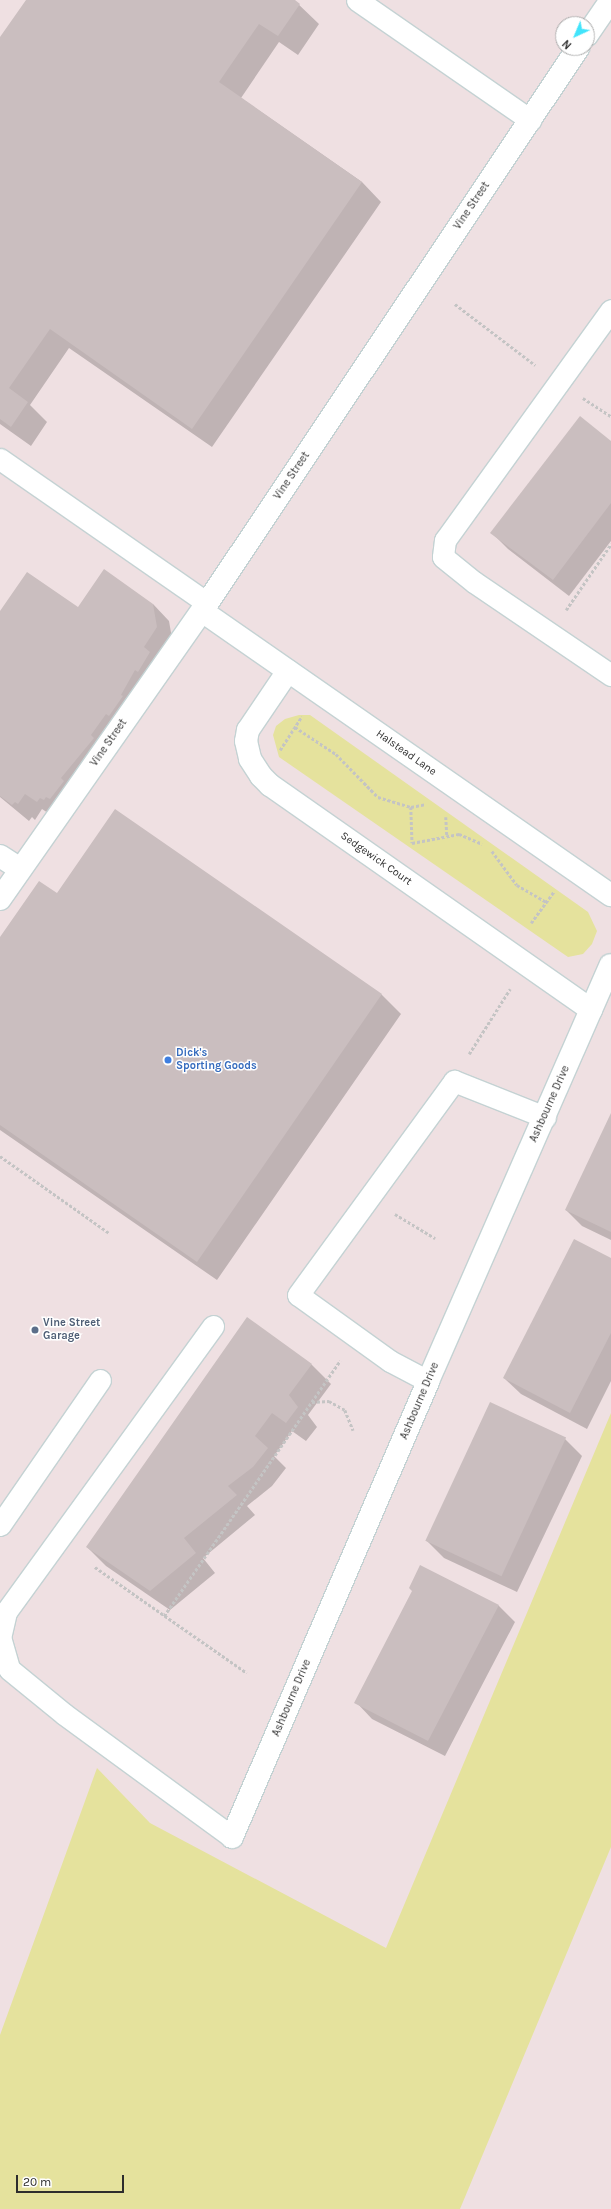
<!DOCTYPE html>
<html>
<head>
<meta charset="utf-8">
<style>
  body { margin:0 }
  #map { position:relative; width:611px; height:2209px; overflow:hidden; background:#efe0e2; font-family:Karla,sans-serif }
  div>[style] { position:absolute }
  .green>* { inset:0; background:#e5e29d }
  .shadow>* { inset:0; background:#0003 }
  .building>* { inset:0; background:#cabebf; transform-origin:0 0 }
  .path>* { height:2.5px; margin-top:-1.25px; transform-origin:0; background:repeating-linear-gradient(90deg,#c4c4c4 0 3px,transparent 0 5px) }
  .roads { filter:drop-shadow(1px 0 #c4d2d3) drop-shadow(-1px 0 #c4d2d3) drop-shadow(0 1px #c4d2d3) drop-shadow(0 -1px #c4d2d3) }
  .service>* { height:21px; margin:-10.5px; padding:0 10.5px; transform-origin:10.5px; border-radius:10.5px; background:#fff }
  .minor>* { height:22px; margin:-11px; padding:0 11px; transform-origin:11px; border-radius:11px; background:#fff }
  .dots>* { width:11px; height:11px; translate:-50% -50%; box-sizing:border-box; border:2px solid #fff; border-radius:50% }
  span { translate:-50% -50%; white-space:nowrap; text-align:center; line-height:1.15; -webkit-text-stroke:3px #fff; paint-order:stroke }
  .street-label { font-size:11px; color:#2d2d2d }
  .shop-label { font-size:11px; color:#366cbe; font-weight:700 }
  .left { translate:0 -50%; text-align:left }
  .service-label { font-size:11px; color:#4e5e75; font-weight:700 }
  .north { position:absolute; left:555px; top:16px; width:40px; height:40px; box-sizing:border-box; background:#fff; border:1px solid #ababab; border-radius:50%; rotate:224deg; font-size:11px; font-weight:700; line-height:16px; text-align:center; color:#2d2d2d }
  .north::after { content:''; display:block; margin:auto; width:14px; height:18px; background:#41e4fb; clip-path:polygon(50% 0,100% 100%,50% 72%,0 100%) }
  .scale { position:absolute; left:16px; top:2175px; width:108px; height:18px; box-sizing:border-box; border:2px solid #2d2d2d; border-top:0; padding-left:5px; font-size:12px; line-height:14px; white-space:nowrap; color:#2d2d2d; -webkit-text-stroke:3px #fff; paint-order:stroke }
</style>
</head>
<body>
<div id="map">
  <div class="green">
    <i style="clip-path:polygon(299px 715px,310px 715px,588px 912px,597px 931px,592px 944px,583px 954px,568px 957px,279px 757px,273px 735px,276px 726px,285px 719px)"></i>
    <i style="clip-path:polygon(611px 1413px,611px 1847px,460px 2209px,0 2209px,0 2035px,97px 1768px,150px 1823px,386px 1948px)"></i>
  </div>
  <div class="shadow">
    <i style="clip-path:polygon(27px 0,294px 0,319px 24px,298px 55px,279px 42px,241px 98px,362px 182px,381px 202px,212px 447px,69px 348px,30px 405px,47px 422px,31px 446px,0 424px,0 39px)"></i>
    <i style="clip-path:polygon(611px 442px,611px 541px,569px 596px,508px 549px,492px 533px)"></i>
    <i style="clip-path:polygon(153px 604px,169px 621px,173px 644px,54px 817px,42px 809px,35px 820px,32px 817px,29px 821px,0 797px,0 613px)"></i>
    <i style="clip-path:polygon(115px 811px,382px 995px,401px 1014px,217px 1280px,0 1130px,0 939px,57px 895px)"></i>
    <i style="clip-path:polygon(611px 1115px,611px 1240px,582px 1226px,566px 1210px)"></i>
    <i style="clip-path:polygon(611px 1260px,611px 1381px,587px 1429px,521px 1394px,504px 1378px)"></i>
    <i style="clip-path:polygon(247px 1319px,312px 1365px,331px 1384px,308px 1415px,317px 1427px,306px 1441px,292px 1431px,274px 1456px,286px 1468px,272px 1486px,247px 1506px,255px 1515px,203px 1558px,215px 1573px,170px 1610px,106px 1566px,87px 1547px)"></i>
    <i style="clip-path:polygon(565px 1439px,582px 1456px,517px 1592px,444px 1558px,427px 1541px)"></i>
    <i style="clip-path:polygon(420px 1567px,499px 1606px,515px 1622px,445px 1756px,372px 1719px,356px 1702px,413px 1591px)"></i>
  </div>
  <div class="building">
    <i style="clip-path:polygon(26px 0,295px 0,300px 4px,278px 36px,259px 24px,219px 82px,362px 182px,192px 429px,50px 329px,9px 388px,28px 402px,11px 427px,0 419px,0 37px)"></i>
    <i style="clip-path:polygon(580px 416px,611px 441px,611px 503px,553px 580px,490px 533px)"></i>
    <i style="clip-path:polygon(104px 569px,153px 604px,157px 627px,144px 647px,150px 652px,138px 672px,135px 670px,121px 695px,123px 696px,109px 716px,106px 714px,91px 735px,94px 738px,61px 778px,64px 781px,50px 799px,46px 797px,44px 800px,40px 798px,37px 802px,25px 794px,18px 804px,15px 802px,12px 805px,0 796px,0 611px,27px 572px,78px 607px)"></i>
    <i style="clip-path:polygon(115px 809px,382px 994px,197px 1262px,0 1125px,0 937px,39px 881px,57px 893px)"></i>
    <i style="clip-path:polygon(611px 1113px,611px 1232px,565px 1210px)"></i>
    <i style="clip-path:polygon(574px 1239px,611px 1258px,611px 1333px,570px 1413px,503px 1378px)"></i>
    <i style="clip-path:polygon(247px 1317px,312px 1364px,289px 1395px,298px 1407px,286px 1423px,272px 1413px,255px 1436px,268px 1448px,253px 1467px,228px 1486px,237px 1495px,184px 1538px,196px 1553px,150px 1591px,86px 1547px)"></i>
    <i style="left:490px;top:1402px;width:84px;height:153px;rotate:25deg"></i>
    <i style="clip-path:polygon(420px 1565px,499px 1605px,428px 1741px,354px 1703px,412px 1591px,409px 1588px)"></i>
  </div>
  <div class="path">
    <i style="left:455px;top:304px;width:101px;rotate:37.3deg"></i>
    <i style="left:583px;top:398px;width:33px;rotate:33deg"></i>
    <i style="left:566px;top:610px;width:80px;rotate:-55.7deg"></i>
    <i style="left:295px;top:727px;width:49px;rotate:33.4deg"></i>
    <i style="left:336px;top:754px;width:60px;rotate:45.7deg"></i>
    <i style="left:378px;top:797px;width:34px;rotate:17deg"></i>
    <i style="left:411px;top:807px;width:15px;rotate:-11deg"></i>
    <i style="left:280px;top:750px;width:40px;rotate:-57.1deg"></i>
    <i style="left:411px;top:807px;width:36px;rotate:88deg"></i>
    <i style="left:412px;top:843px;width:48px;rotate:-10.8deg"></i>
    <i style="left:459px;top:834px;width:25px;rotate:23deg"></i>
    <i style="left:446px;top:817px;width:19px;rotate:87deg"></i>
    <i style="left:492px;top:851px;width:42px;rotate:53.7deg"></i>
    <i style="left:517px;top:885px;width:34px;rotate:30deg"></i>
    <i style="left:531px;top:923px;width:39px;rotate:-54deg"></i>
    <i style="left:469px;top:1054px;width:77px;rotate:-57.8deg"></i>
    <i style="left:0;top:1156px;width:133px;rotate:35.2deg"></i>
    <i style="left:395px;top:1214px;width:47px;rotate:31deg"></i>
    <i style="left:312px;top:1402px;width:17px;rotate:-3deg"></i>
    <i style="left:329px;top:1401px;width:18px;rotate:29deg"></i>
    <i style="left:345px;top:1410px;width:22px;rotate:68deg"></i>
    <i style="left:95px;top:1567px;width:185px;rotate:34.9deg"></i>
    <i style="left:164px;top:1616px;width:310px;rotate:-55.4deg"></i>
  </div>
  <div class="roads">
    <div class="service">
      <i style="left:357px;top:0;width:211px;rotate:34.7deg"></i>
      <i style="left:611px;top:310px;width:284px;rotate:125.8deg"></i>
      <i style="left:445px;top:540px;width:17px;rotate:97deg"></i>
      <i style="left:443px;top:557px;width:40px;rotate:39deg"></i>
      <i style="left:474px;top:582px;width:166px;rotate:34.2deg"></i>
      <i style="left:0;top:459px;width:252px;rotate:34.8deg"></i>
      <i style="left:213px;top:1326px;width:353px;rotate:125.9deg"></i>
      <i style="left:6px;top:1612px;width:26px;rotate:103deg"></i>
      <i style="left:0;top:1637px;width:33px;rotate:74deg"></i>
      <i style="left:9px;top:1669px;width:71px;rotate:39.3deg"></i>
      <i style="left:64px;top:1714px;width:208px;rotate:36.2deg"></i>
      <i style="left:428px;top:1381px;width:43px;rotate:-152.2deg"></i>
      <i style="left:390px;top:1361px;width:113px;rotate:-144.3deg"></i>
      <i style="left:298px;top:1295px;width:265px;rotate:-53.9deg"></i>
      <i style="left:454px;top:1081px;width:98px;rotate:21.6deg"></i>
      <i style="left:0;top:1525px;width:176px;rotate:-55.4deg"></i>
    </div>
    <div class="minor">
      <i style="left:587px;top:35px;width:42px;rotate:-55.6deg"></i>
      <i style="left:202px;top:611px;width:498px;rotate:34.8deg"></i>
      <i style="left:288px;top:671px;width:71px;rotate:124.1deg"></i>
      <i style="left:248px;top:730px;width:11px;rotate:100deg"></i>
      <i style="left:246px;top:741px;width:18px;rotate:77deg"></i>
      <i style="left:250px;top:759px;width:20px;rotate:57deg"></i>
      <i style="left:261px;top:776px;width:13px;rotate:45deg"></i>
      <i style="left:270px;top:785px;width:392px;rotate:35deg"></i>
      <i style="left:0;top:856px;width:24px;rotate:33deg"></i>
      <i style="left:0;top:899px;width:352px;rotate:-55deg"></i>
      <i style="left:202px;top:611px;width:677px;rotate:-56.26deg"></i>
      <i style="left:232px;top:1837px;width:496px;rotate:-66.7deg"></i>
      <i style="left:428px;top:1381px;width:454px;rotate:-66.3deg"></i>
    </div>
  </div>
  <div class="dots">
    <i style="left:168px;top:1060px;background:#3f7fe0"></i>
    <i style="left:35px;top:1330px;background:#5c6f8a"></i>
  </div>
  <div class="street-label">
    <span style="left:472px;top:206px;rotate:-56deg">Vine Street</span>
    <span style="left:292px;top:476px;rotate:-56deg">Vine Street</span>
    <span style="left:109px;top:743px;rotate:-55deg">Vine Street</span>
    <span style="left:406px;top:753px;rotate:35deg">Halstead Lane</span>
    <span style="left:376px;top:859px;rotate:35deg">Sedgewick Court</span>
    <span style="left:550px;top:1104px;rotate:-66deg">Ashbourne Drive</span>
    <span style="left:420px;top:1401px;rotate:-67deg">Ashbourne Drive</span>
    <span style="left:292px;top:1698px;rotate:-67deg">Ashbourne Drive</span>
  </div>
  <div class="shop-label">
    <span class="left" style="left:176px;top:1060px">Dick's<br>Sporting Goods</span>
  </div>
  <div class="service-label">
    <span class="left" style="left:43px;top:1330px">Vine Street<br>Garage</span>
  </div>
  <div class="north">N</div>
  <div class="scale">20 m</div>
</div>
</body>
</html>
